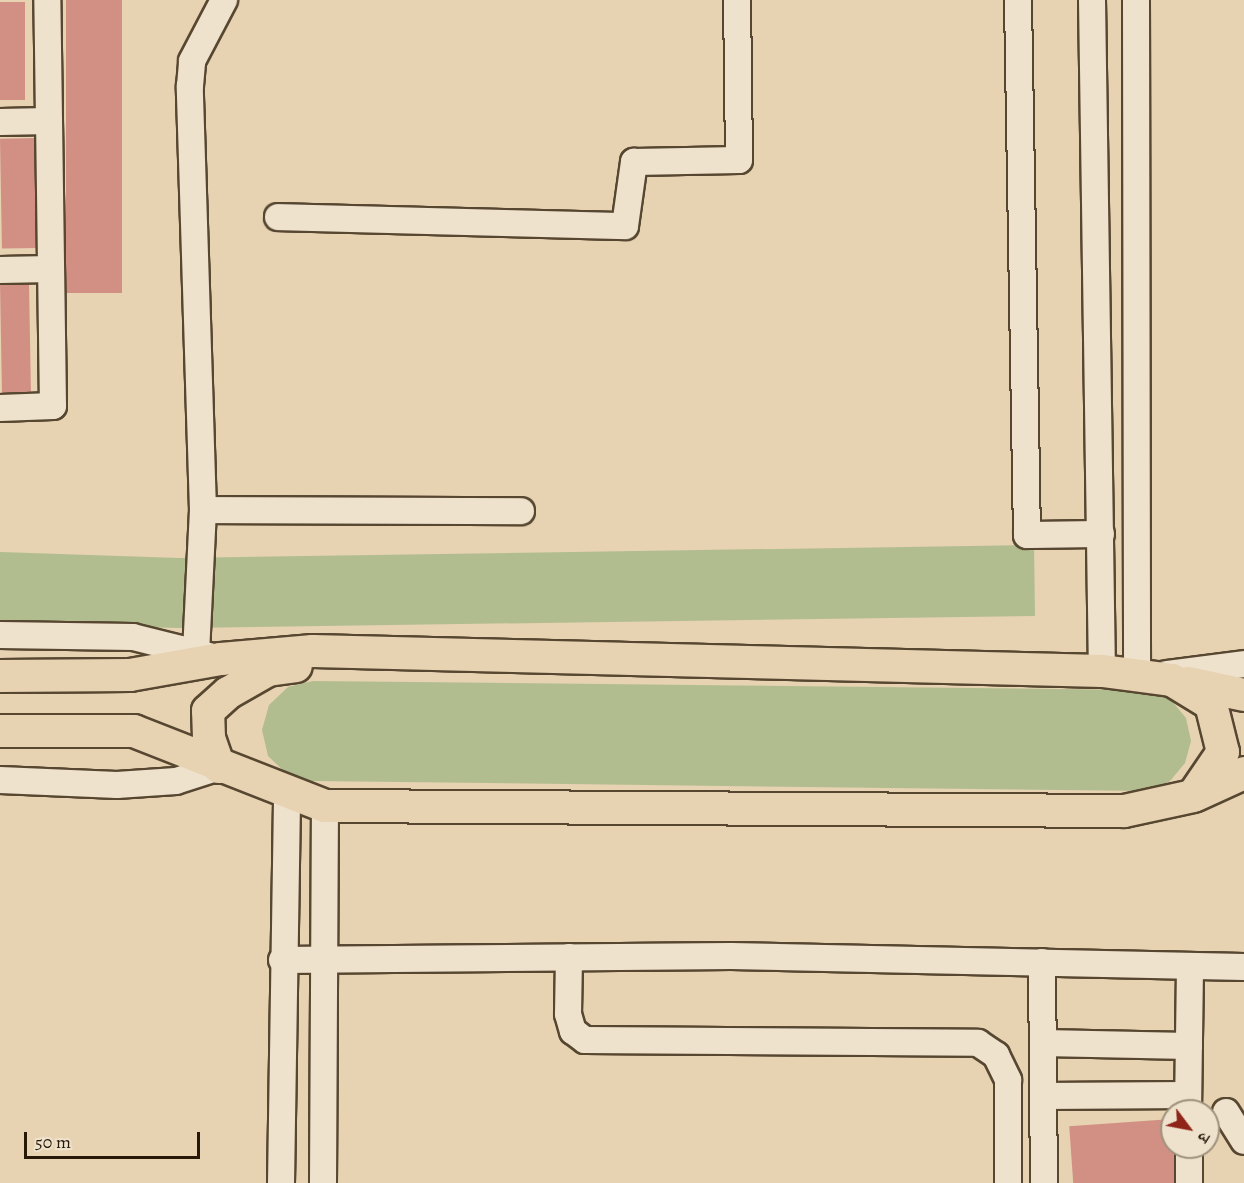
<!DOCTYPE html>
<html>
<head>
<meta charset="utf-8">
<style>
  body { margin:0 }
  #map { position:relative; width:1244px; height:1183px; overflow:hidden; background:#e7d2b2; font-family:Alegreya,"Noto Serif Devanagari",serif }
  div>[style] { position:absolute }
  .green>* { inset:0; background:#b1bd8f }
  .building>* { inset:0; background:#d29084; transform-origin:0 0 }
  .roads { filter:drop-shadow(2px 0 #574731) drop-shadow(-2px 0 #574731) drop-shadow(0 2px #574731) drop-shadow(0 -2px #574731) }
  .minor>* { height:26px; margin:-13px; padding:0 13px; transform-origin:13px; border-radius:13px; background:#efe2cd }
  .major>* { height:32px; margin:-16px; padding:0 16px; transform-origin:16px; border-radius:16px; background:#e7d2b2 }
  span { translate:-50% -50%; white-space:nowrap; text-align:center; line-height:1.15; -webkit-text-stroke:6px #efe2cd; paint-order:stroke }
  .north { position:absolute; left:1160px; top:1099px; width:60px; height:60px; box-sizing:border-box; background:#efe2cd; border:2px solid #9f927d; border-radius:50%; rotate:122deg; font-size:16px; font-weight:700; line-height:24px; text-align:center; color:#271906 }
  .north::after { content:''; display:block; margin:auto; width:21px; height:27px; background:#8f2418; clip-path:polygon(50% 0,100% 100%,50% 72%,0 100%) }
  .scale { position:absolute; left:24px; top:1132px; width:176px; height:27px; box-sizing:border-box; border:3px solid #271906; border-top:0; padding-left:8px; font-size:18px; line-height:21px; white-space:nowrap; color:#271906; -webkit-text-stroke:4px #efe2cd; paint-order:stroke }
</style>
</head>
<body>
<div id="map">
  <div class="green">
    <i style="clip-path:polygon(1034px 545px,1035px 616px,180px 628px,0 624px,0 552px,179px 558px)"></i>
    <i style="clip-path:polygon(313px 681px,1150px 690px,1171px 700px,1186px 718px,1191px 741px,1185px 763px,1170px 781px,1149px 791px,312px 781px,287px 774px,268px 756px,262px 730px,269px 705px,288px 687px)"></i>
  </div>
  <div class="building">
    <i style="left:66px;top:0;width:56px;height:293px"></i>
    <i style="left:0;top:2px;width:25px;height:98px"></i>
    <i style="left:36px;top:138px;width:110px;height:36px;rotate:89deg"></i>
    <i style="left:29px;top:282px;width:121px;height:29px;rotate:89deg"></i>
    <i style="left:1172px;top:1119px;width:64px;height:103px;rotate:86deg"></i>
  </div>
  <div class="roads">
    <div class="minor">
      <i style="left:1018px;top:0;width:535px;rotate:89.04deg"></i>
      <i style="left:1027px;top:535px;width:74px;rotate:-0.8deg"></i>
      <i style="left:1092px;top:0;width:671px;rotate:89.15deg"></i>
      <i style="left:1136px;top:0;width:674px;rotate:89.91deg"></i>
      <i style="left:0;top:122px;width:49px;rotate:-1.2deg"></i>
      <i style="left:278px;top:217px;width:347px;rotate:1.5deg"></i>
      <i style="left:625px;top:226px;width:65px;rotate:-82deg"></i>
      <i style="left:634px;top:162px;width:105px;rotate:-1.1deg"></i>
      <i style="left:739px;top:160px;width:160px;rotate:-90.7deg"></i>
      <i style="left:0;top:270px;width:51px;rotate:-1.1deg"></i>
      <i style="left:0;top:408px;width:53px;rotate:-2.2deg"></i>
      <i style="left:53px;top:406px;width:406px;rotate:-90.8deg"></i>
      <i style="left:203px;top:510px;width:318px;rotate:0.2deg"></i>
      <i style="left:0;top:635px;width:133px;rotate:0.9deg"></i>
      <i style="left:133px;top:637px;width:82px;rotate:14deg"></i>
      <i style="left:196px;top:653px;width:143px;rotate:-87.2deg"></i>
      <i style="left:203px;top:510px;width:424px;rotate:-91.8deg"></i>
      <i style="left:190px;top:86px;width:25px;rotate:-85deg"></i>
      <i style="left:192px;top:61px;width:69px;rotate:-62.3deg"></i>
      <i style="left:1167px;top:674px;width:78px;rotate:-7.4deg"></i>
      <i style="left:0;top:780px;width:117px;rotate:2.4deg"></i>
      <i style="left:117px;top:785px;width:59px;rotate:-3.9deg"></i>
      <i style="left:176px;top:781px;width:45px;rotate:-18deg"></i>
      <i style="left:569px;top:957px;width:57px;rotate:91deg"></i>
      <i style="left:568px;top:1014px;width:18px;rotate:74deg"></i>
      <i style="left:573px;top:1031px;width:15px;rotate:37deg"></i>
      <i style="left:585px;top:1040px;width:393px;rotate:0.4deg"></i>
      <i style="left:978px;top:1043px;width:22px;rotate:34deg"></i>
      <i style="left:996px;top:1055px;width:28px;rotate:64deg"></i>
      <i style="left:1008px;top:1080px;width:103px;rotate:90deg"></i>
      <i style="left:282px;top:960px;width:449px;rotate:-0.5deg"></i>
      <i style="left:731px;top:956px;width:513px;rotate:1.23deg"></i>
      <i style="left:1042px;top:962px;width:221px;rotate:89.5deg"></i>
      <i style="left:1043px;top:1043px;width:146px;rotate:1.2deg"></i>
      <i style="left:1043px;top:1096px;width:145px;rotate:-0.4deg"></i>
      <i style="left:1188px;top:1111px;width:145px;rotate:-89.2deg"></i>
      <i style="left:1226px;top:1112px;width:34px;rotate:58deg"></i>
      <i style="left:1189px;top:1147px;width:36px;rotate:90deg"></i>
      <i style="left:281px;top:1183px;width:390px;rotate:-89.1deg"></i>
      <i style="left:323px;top:1183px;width:377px;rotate:-89.7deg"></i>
    </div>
    <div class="major">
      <i style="left:0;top:676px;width:130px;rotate:-0.4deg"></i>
      <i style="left:130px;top:675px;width:92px;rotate:-10deg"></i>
      <i style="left:221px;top:659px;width:92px;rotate:-5deg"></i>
      <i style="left:313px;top:651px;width:789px;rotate:1.45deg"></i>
      <i style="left:1102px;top:671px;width:71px;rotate:7.3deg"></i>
      <i style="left:1172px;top:680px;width:46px;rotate:31.6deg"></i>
      <i style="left:1211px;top:704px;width:49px;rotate:76deg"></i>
      <i style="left:1223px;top:752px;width:53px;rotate:124.3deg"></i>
      <i style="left:1193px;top:796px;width:71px;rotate:167.7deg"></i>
      <i style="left:1124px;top:811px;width:799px;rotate:-179.64deg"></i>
      <i style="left:325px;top:806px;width:205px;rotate:-158.6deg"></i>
      <i style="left:134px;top:731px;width:134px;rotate:180deg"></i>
      <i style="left:1188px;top:683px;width:57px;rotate:12.1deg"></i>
      <i style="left:219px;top:767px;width:31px;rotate:-109deg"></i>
      <i style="left:209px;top:738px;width:27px;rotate:-92deg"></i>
      <i style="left:208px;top:711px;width:27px;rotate:-42deg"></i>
      <i style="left:228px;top:693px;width:46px;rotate:-29.9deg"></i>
      <i style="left:268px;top:670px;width:28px;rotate:-8deg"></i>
      <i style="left:1196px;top:795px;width:53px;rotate:-24.6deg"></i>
    </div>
  </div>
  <div class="north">उ</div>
  <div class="scale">50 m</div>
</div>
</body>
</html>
